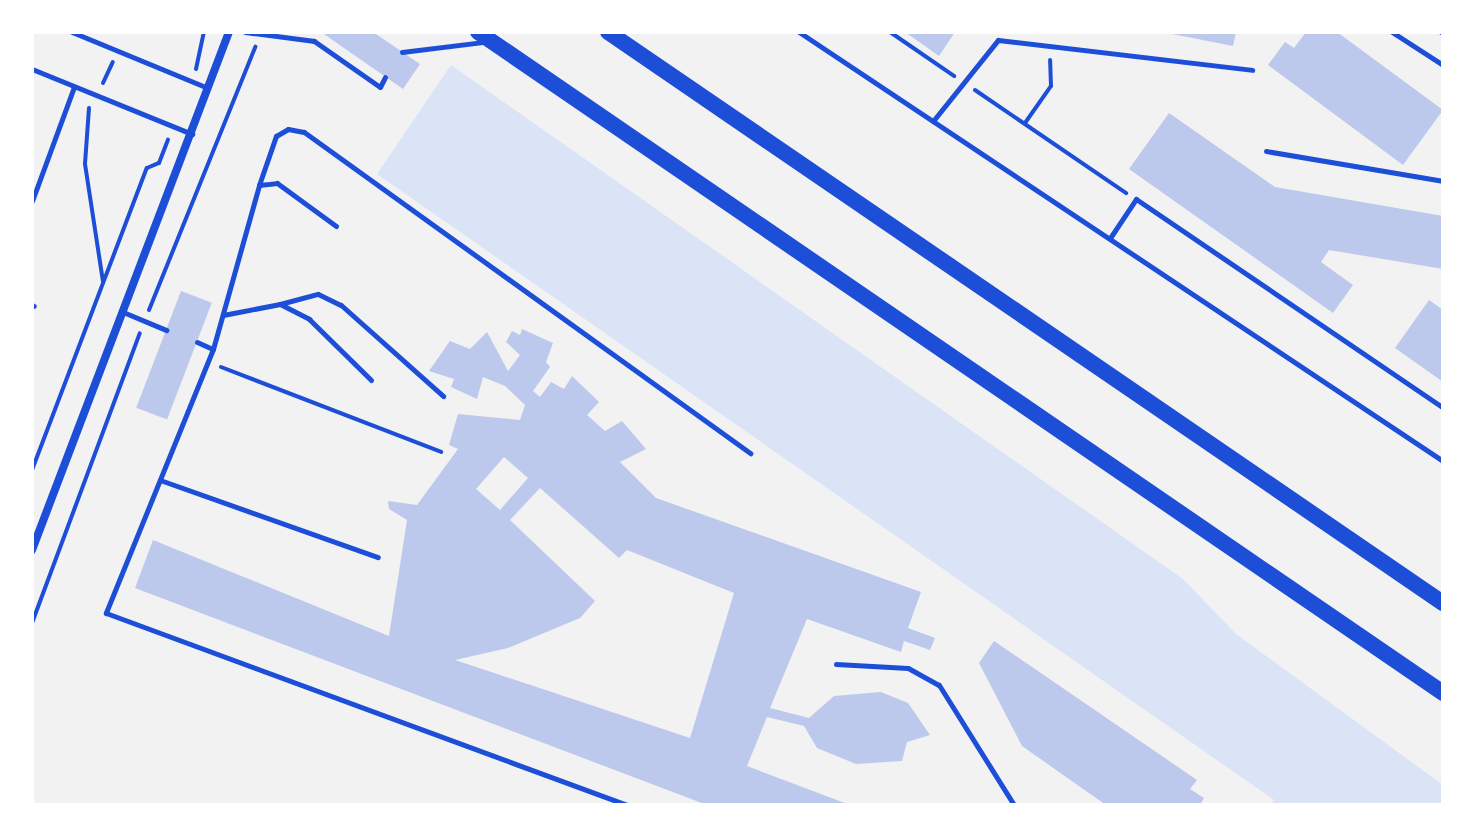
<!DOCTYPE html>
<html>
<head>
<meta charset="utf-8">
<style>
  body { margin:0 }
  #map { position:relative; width:1475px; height:837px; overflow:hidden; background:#f2f2f2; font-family:"Crimson Pro",serif }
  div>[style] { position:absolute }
  .green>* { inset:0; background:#dbe4f7 }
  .building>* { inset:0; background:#bdc9ec; transform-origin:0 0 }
  .path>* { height:4px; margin:-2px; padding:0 2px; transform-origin:2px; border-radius:2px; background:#1d4ed8 }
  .service>* { height:5px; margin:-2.5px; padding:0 2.5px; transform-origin:2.5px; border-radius:2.5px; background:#1d4ed8 }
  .minor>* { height:8px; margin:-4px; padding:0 4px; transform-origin:4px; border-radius:4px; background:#1d4ed8 }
  .primary>* { height:16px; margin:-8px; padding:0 8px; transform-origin:8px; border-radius:8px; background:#1d4ed8 }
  span { translate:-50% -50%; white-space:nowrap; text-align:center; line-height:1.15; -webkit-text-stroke:7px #fff; paint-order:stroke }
  .frame { position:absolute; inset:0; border:34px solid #fff; pointer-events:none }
</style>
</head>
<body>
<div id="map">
  <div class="green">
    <i style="clip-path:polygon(451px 65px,1183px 579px,1236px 634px,1443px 785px,1443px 805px,1271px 805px,1274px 800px,377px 174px)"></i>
  </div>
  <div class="building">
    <i style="clip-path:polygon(321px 32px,373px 32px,420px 64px,403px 89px)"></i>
    <i style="clip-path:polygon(905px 32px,955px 32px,939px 56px)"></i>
    <i style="clip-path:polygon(1162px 32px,1236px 32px,1233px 46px)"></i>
    <i style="clip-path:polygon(1306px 32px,1337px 32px,1443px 110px,1403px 165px,1268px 65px,1285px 42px,1294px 48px)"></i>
    <i style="clip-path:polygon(1169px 113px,1275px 187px,1443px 216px,1443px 269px,1329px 250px,1321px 262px,1353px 285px,1333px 313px,1129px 169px)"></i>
    <i style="left:181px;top:291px;width:33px;height:125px;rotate:21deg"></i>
    <i style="clip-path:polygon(1429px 300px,1443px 310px,1443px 382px,1395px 348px)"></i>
    <i style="clip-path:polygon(evenodd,522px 329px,553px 343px,546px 362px,550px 367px,533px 391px,540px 397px,551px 382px,564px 389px,572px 376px,599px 402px,587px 415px,605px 431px,622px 421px,646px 449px,620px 462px,656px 498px,921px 592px,908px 628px,935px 638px,930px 650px,904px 641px,901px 652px,807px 619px,770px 708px,809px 718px,834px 696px,881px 692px,908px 703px,930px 735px,907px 742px,902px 761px,856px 764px,817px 748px,804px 726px,767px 717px,747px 766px,850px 805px,707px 805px,135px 588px,153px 540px,389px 636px,407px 520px,389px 509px,388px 501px,417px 505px,458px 449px,449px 445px,458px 414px,520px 420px,525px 405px,505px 386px,483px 377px,477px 399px,451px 387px,454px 379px,429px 371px,450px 341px,470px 349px,487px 332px,508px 371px,520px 355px,506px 342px,512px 331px,520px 335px,522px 329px,504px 457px,528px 478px,500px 510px,476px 489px,504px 457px,522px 329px,540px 488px,619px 558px,627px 550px,734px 593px,690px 738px,455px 660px,508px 648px,580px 618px,595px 601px,510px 520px,540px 488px)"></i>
    <i style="clip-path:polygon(994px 641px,1197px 780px,1190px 789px,1204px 798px,1200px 805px,1106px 805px,1022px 746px,979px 663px)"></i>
  </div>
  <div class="path">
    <i style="left:890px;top:32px;width:78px;rotate:34.5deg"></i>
    <i style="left:1440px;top:32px;width:4px;rotate:34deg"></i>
    <i style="left:196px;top:69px;width:38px;rotate:-78deg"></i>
    <i style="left:103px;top:83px;width:23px;rotate:-65deg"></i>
    <i style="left:975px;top:90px;width:183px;rotate:34.3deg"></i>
    <i style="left:89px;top:108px;width:56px;rotate:94.1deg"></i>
    <i style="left:85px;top:164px;width:118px;rotate:81.3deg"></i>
    <i style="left:1025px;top:123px;width:45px;rotate:-54.9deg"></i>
    <i style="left:1051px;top:86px;width:26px;rotate:-92deg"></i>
    <i style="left:149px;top:310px;width:284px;rotate:-68deg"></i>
    <i style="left:221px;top:367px;width:236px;rotate:21.1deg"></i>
    <i style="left:32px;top:470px;width:323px;rotate:-69.2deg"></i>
    <i style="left:147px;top:168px;width:13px;rotate:-23deg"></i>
    <i style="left:159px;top:163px;width:25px;rotate:-69deg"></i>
    <i style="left:32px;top:623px;width:309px;rotate:-69.6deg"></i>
  </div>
  <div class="service">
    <i style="left:72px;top:32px;width:147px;rotate:22.4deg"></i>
    <i style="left:245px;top:32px;width:70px;rotate:7.4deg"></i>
    <i style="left:314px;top:41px;width:80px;rotate:34.9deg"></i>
    <i style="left:380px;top:87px;width:11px;rotate:-63deg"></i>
    <i style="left:799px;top:32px;width:774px;rotate:33.67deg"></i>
    <i style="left:1392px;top:32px;width:61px;rotate:32.9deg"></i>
    <i style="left:402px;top:52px;width:83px;rotate:-7deg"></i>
    <i style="left:32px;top:69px;width:173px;rotate:22.1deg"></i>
    <i style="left:933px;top:121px;width:104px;rotate:-51.3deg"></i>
    <i style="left:998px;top:40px;width:256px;rotate:6.7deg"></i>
    <i style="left:1266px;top:151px;width:180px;rotate:9.6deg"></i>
    <i style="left:259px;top:185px;width:52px;rotate:-70.9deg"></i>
    <i style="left:276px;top:136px;width:14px;rotate:-30deg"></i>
    <i style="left:288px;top:129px;width:16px;rotate:11deg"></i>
    <i style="left:304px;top:132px;width:550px;rotate:35.74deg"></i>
    <i style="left:32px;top:201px;width:121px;rotate:-69.8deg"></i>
    <i style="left:1110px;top:238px;width:47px;rotate:-56.3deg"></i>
    <i style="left:1136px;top:199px;width:371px;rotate:34.2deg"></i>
    <i style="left:280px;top:304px;width:39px;rotate:-15deg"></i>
    <i style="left:318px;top:294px;width:25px;rotate:26deg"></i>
    <i style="left:341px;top:305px;width:137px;rotate:41.7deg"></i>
    <i style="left:32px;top:305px;width:2px;rotate:27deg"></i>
    <i style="left:123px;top:312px;width:47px;rotate:22.7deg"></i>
    <i style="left:223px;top:315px;width:58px;rotate:-10.9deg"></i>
    <i style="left:280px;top:304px;width:33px;rotate:27deg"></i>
    <i style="left:309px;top:319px;width:87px;rotate:44.5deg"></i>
    <i style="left:197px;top:342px;width:17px;rotate:24deg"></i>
    <i style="left:213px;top:349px;width:285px;rotate:112.1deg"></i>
    <i style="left:106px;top:613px;width:555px;rotate:20.23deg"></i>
    <i style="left:213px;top:349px;width:170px;rotate:-74.3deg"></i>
    <i style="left:259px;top:185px;width:18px;rotate:-6deg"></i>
    <i style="left:277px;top:183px;width:73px;rotate:36.1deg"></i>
    <i style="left:160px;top:480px;width:231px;rotate:19.5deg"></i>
    <i style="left:836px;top:664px;width:72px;rotate:3.2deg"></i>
    <i style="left:908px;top:668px;width:35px;rotate:29deg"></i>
    <i style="left:939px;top:685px;width:142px;rotate:58deg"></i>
  </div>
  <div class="minor">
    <i style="left:32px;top:550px;width:554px;rotate:-69.18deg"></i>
  </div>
  <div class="primary">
    <i style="left:478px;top:32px;width:1170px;rotate:34.41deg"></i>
    <i style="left:608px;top:32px;width:1012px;rotate:34.37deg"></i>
  </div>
  <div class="frame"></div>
</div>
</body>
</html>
